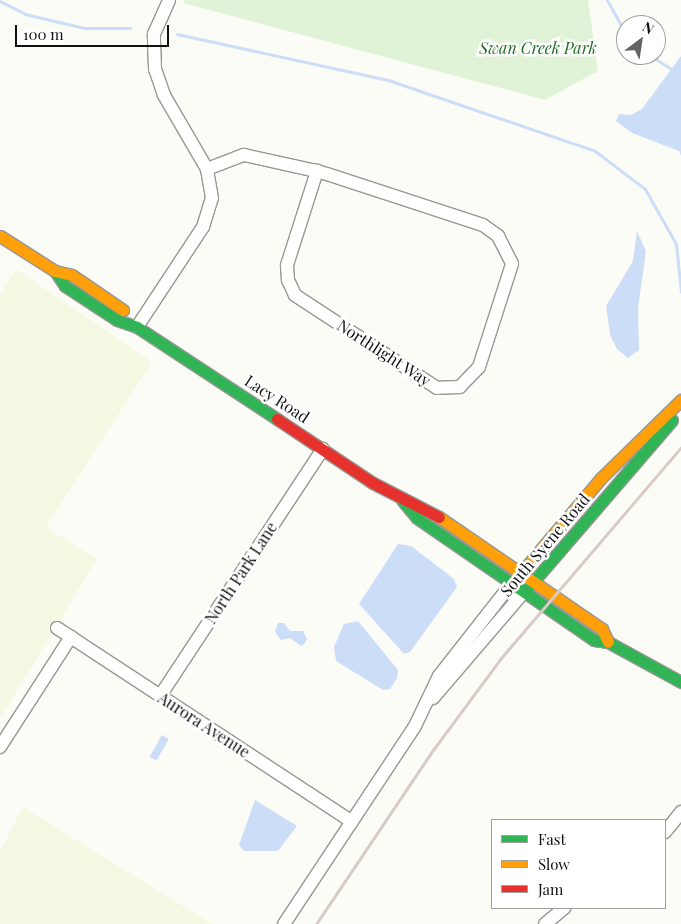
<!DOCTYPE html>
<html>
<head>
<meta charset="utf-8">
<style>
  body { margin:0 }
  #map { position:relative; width:681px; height:924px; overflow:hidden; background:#fcfcf7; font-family:"Playfair Display",serif }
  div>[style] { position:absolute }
  .farmland>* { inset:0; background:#f5f9e3 }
  .green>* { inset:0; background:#e0f3d7 }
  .water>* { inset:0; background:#ccddf7; transform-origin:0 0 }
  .stream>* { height:3px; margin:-1.5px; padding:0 1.5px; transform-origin:1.5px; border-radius:1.5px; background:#ccddf7 }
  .roads { filter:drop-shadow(1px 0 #979795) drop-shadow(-1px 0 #979795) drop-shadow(0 1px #979795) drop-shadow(0 -1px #979795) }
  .street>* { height:12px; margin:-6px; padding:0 6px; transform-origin:6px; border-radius:6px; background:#fffffe }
  .fast>* { height:11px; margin:-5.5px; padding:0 5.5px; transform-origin:5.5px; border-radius:5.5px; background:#30b455 }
  .slow>* { height:11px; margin:-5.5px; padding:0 5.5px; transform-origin:5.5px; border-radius:5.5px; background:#ff9f0a }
  .jam>* { height:11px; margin:-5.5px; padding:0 5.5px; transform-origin:5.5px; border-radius:5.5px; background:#e5322d }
  .rail>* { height:3px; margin:-1.5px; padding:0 1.5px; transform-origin:1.5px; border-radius:1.5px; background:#d9cac5 }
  span { translate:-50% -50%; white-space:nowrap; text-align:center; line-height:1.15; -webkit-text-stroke:5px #fff; paint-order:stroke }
  .park-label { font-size:16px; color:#1f6b22; font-style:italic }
  .street-label { font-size:16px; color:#111 }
  .legend { position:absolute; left:491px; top:819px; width:175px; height:90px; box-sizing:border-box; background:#fff; border:1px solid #a0a0a0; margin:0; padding:6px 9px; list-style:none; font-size:15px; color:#111 }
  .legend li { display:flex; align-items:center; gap:10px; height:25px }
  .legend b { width:25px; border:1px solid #a0a0a0 }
  .north { position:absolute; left:616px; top:15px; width:50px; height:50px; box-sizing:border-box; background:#fff; border:1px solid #a0a0a0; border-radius:50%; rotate:31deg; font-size:14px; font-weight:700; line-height:20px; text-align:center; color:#111 }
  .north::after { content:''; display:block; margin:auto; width:18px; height:22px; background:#636362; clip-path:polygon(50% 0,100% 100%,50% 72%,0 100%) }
  .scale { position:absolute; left:15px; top:25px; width:154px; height:22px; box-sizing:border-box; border:2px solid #111; border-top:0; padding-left:6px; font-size:15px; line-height:18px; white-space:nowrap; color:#111; -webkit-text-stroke:4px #fff; paint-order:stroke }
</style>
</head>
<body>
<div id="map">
  <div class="farmland">
    <i style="clip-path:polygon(16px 269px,152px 362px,46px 527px,97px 559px,0 719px,0 294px)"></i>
    <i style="clip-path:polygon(23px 807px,212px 924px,0 924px,0 852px)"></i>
  </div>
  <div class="green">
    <i style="clip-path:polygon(185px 0,588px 0,598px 71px,545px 100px,183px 3px)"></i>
  </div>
  <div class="water">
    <i style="clip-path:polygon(681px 56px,681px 156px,679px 151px,632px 133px,616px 121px,619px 114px,631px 115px,642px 109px)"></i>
    <i style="clip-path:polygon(637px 231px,646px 251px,638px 308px,639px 350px,628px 358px,617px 349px,610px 335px,606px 306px,633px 261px)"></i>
    <i style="clip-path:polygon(398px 544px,411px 546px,454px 579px,457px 587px,410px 652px,404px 654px,359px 604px)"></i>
    <i style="clip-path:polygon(358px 621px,398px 670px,397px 678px,390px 689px,383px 690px,336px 661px,334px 647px,344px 624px)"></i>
    <i style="clip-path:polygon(278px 623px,284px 623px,290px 631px,303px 631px,307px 639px,305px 643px,301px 646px,290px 638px,281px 640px,275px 632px)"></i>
    <i style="left:162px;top:735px;width:8px;height:25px;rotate:30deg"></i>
    <i style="clip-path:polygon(255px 800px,297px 826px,278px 851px,244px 851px,239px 845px)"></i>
  </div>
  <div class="stream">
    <i style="left:607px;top:0;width:39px;rotate:61deg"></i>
    <i style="left:0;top:1px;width:28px;rotate:27deg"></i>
    <i style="left:25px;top:14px;width:61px;rotate:13.3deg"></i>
    <i style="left:84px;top:28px;width:46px"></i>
    <i style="left:177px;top:34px;width:216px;rotate:12.3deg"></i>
    <i style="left:388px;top:80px;width:219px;rotate:18.9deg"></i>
    <i style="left:595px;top:151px;width:63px;rotate:37.2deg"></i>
    <i style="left:645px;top:189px;width:63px;rotate:60.6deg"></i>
    <i style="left:676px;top:244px;width:48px;rotate:84.1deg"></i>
    <i style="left:649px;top:55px;width:26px;rotate:32deg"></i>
  </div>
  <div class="roads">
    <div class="street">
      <i style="left:207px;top:169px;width:40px;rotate:-21deg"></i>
      <i style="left:244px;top:155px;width:70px;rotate:12.4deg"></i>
      <i style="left:312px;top:170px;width:5px;rotate:11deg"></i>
      <i style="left:317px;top:171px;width:10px;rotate:17deg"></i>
      <i style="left:327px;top:174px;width:164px;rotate:18.1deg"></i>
      <i style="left:483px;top:225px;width:19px;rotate:36deg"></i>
      <i style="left:498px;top:236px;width:31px;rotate:63deg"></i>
      <i style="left:512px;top:264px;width:108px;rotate:107.8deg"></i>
      <i style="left:479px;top:367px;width:28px;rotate:134deg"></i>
      <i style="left:460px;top:387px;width:23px;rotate:178deg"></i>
      <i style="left:437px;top:388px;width:170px;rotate:-146.8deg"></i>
      <i style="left:295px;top:295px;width:17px;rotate:-115deg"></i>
      <i style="left:288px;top:280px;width:15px;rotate:-94deg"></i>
      <i style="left:287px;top:265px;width:99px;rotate:-72.3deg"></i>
      <i style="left:137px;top:327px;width:120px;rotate:-56.6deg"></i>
      <i style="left:203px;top:227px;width:30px;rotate:-73deg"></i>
      <i style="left:212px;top:198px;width:29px;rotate:-100deg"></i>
      <i style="left:207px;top:169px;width:86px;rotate:-120.2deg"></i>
      <i style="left:164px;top:95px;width:28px;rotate:-109deg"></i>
      <i style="left:155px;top:69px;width:35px;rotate:-92deg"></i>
      <i style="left:154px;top:34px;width:37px;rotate:-66deg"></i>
      <i style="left:57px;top:628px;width:353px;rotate:33.3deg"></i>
      <i style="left:160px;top:696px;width:296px;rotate:-56.6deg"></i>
      <i style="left:433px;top:698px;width:140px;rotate:-49.4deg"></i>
      <i style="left:0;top:747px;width:131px;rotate:-57.2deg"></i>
      <i style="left:665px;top:832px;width:26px;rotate:-51deg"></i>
      <i style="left:284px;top:924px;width:237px;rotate:-56.5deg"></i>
      <i style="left:415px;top:726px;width:55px;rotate:-64.4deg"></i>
      <i style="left:439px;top:676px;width:118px;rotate:-51.9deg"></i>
      <i style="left:545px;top:924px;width:25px;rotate:-40deg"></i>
    </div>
    <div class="fast">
      <i style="left:55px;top:271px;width:18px;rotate:56deg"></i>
      <i style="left:65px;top:286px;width:62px;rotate:33.2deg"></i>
      <i style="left:117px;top:320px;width:21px;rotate:19deg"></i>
      <i style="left:137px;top:327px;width:168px;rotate:33.3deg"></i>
      <i style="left:402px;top:500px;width:23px;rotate:50deg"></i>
      <i style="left:417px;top:518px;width:215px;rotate:34.6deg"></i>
      <i style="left:594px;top:640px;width:14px;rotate:8deg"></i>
      <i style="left:608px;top:642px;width:83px;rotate:28.7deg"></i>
      <i style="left:526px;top:590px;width:224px;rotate:-49.3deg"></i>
    </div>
    <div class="slow">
      <i style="left:0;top:236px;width:65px;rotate:32.5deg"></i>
      <i style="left:55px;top:271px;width:17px;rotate:13deg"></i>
      <i style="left:72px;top:275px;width:62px;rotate:34.5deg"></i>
      <i style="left:439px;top:517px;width:198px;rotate:34.5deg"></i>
      <i style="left:602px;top:629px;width:14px;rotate:65deg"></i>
      <i style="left:514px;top:581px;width:135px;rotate:-49.8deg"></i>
      <i style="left:601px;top:478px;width:112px;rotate:-44.3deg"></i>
    </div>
    <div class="jam">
      <i style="left:277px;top:419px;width:115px;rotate:33.7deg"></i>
      <i style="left:373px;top:483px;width:74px;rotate:27.3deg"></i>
    </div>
  </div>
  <div class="rail">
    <i style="left:316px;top:924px;width:210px;rotate:-56.1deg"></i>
    <i style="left:433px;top:750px;width:114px;rotate:-53.5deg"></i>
    <i style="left:501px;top:658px;width:277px;rotate:-49.5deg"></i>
  </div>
  <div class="park-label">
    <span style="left:538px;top:48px">Swan Creek Park</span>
  </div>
  <div class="street-label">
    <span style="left:384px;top:353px;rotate:33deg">Northlight Way</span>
    <span style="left:277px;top:399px;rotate:33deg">Lacy Road</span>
    <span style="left:545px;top:545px;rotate:-50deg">South Syene Road</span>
    <span style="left:241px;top:573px;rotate:-57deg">North Park Lane</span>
    <span style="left:204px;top:725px;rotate:33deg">Aurora Avenue</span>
  </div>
  <ul class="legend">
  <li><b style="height:6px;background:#30b455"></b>Fast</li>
  <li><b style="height:6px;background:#ff9f0a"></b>Slow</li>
  <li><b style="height:6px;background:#e5322d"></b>Jam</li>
  </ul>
  <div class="north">N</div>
  <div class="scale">100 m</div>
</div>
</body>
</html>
